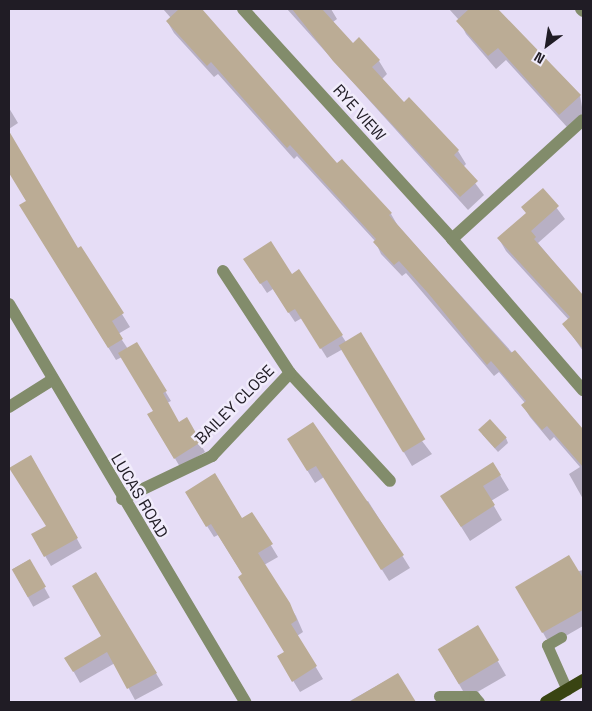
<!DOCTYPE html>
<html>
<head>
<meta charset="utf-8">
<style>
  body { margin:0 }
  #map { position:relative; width:592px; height:711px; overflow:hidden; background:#e6ddf6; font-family:"Space Grotesk",sans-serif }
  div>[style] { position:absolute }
  .shadow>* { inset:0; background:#0003; transform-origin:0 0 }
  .building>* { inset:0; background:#bbac95; transform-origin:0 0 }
  .service>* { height:11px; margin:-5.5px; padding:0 5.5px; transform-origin:5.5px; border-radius:5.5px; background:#828c6b }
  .minor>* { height:12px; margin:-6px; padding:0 6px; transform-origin:6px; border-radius:6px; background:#828c6b }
  .primary>* { height:12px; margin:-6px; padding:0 6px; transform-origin:6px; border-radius:6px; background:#394412 }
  span { translate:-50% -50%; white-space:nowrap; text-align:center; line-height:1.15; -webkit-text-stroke:5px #f1ecfb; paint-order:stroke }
  .street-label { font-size:16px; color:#201c25 }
  .frame { position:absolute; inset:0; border:10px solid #201c25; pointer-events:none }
  .north { position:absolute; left:522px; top:20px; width:50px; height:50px; -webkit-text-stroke:4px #f1ecfb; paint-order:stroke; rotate:211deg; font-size:14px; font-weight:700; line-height:20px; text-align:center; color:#201c25 }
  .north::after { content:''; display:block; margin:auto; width:18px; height:22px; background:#201c25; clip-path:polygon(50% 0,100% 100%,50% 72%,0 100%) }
</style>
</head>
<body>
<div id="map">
  <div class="shadow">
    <i style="clip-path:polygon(163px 9px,197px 9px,337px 164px,342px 160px,391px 214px,398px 226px,583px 431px,583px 499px,569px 474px,580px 467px,554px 437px,550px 441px,530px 417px,523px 406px,525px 403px,499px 372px,494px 376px,406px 273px,402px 276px,381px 254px,375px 241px,297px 156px,294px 159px,218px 74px,214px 77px,174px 33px,167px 21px,171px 18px)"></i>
    <i style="clip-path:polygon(287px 9px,331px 9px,337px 19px,333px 22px,353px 44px,359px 39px,379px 61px,387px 74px,382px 79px,404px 104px,458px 151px,466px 164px,463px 167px,484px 195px,468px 210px)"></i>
    <i style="clip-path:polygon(449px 9px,497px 9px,580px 95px,583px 113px,567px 127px,506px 60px,496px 69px,466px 34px,459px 20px)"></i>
    <i style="clip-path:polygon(9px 108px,18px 123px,9px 129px)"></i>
    <i style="clip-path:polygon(9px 134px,77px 250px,81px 248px,130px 327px,118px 334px,128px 349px,137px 344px,171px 401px,167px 403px,179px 424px,186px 419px,205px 452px,180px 467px,149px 414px,154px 411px,122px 357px,116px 360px,28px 218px,27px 202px,9px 170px)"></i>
    <i style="clip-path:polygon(543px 190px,565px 219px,538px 243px,583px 297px,583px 351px,564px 324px,569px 320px,506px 251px,499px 239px,527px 214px,523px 208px)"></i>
    <i style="clip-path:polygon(251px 269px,292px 275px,299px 271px,346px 342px,432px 454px,412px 466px,343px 349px,327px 358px,302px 318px,295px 322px,273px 289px,267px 293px)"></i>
    <i style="clip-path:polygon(482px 434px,506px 438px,508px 443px,498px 452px)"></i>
    <i style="clip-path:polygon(288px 439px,365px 502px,368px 501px,410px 568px,389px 581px,324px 477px,315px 483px)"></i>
    <i style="clip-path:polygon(31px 456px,82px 548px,51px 566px,33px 535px,47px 527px)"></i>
    <i style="clip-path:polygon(500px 475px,509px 490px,491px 501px,502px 520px,470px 541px,442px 496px)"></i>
    <i style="clip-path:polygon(193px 504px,242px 520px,252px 514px,278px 557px,264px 565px,296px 616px,303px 632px,297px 636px,323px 679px,300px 692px,278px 656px,285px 652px,243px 575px,218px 535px,214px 537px)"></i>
    <i style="left:29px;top:560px;width:43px;height:19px;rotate:61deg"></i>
    <i style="clip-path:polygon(583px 570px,583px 626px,550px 645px,517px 587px)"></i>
    <i style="clip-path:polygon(96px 573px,163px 685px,135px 700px,115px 663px,80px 683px,66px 658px,103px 637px)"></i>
    <i style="left:478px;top:627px;width:56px;height:45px;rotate:60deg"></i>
    <i style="clip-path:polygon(398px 674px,415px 702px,348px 702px)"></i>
  </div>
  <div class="building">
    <i style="clip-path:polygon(179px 9px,202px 9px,337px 163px,342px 159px,392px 213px,389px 215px,511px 353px,515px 350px,583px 429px,583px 467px,547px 426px,542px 430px,521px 405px,526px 401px,491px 361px,487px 365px,428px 293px,399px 261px,394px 265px,373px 242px,376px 239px,290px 145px,287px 148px,211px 62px,207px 66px,166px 21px)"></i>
    <i style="clip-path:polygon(292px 9px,322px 9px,353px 43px,359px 37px,380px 60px,372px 67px,404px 102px,409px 97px,459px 150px,454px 155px,478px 181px,460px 197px,333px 61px)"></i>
    <i style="clip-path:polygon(469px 9px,498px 9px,581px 95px,559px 115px,498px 48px,488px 56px,456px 21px)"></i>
    <i style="clip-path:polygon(9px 131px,78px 248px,81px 246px,124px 313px,112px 321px,123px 339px,108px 348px,19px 205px,26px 201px,9px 173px)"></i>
    <i style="clip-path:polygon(543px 188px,559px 206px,531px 231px,536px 237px,534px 239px,583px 295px,583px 349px,562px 324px,570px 317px,497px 238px,526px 213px,521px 207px)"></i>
    <i style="clip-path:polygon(271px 241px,292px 274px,299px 269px,343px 335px,320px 349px,295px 309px,288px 313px,267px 280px,260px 284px,243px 259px)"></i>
    <i style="left:361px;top:332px;width:125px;height:26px;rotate:59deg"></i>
    <i style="clip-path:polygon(137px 342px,167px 391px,163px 393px,179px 422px,187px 417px,201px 442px,174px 459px,147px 414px,153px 411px,118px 353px)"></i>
    <i style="left:490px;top:419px;width:25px;height:16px;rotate:48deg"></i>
    <i style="clip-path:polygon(313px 422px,404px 555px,381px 570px,316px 466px,307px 471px,287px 439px)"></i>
    <i style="clip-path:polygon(31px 455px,78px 538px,44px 557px,31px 534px,46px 526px,9px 468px)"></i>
    <i style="clip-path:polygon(493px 462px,501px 475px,483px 486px,495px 505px,461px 527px,440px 496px)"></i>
    <i style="clip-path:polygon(215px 473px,242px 518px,252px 512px,273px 544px,258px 553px,290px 603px,297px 620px,291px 624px,317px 666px,292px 682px,277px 656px,284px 652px,238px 577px,242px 574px,211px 524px,206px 527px,185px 492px)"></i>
    <i style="clip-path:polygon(569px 555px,583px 578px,583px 610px,542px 633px,515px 587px)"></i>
    <i style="left:30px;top:559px;width:32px;height:21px;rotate:60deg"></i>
    <i style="clip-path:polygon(96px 572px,157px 673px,127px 689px,107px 652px,73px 672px,64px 658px,101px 636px,72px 586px)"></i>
    <i style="left:478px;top:625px;width:41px;height:47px;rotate:59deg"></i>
    <i style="clip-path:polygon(398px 673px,416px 702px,349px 702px)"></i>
  </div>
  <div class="service">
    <i style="left:561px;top:637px;width:16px;rotate:150deg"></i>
    <i style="left:547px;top:645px;width:49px;rotate:66deg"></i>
    <i style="left:439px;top:696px;width:35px"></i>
    <i style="left:474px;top:696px;width:8px;rotate:50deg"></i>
  </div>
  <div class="minor">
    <i style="left:243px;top:9px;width:311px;rotate:47.7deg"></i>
    <i style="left:452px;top:239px;width:200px;rotate:49.1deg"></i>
    <i style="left:581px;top:9px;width:3px;rotate:45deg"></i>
    <i style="left:452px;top:239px;width:177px;rotate:-42.3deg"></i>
    <i style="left:9px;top:304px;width:463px;rotate:59.3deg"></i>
    <i style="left:290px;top:373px;width:147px;rotate:47.2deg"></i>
    <i style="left:9px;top:407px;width:51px;rotate:-32.1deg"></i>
    <i style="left:122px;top:499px;width:100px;rotate:-25.5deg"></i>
    <i style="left:212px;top:456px;width:114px;rotate:-46.8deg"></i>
    <i style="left:290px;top:373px;width:122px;rotate:-123.3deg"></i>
  </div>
  <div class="primary">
    <i style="left:546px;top:702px;width:43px;rotate:-30.7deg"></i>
  </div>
  <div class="street-label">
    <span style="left:359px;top:113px;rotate:48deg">RYE VIEW</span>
    <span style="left:235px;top:405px;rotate:-45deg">BAILEY CLOSE</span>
    <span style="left:139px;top:496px;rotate:59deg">LUCAS ROAD</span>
  </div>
  <div class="frame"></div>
  <div class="north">N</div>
</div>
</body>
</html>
